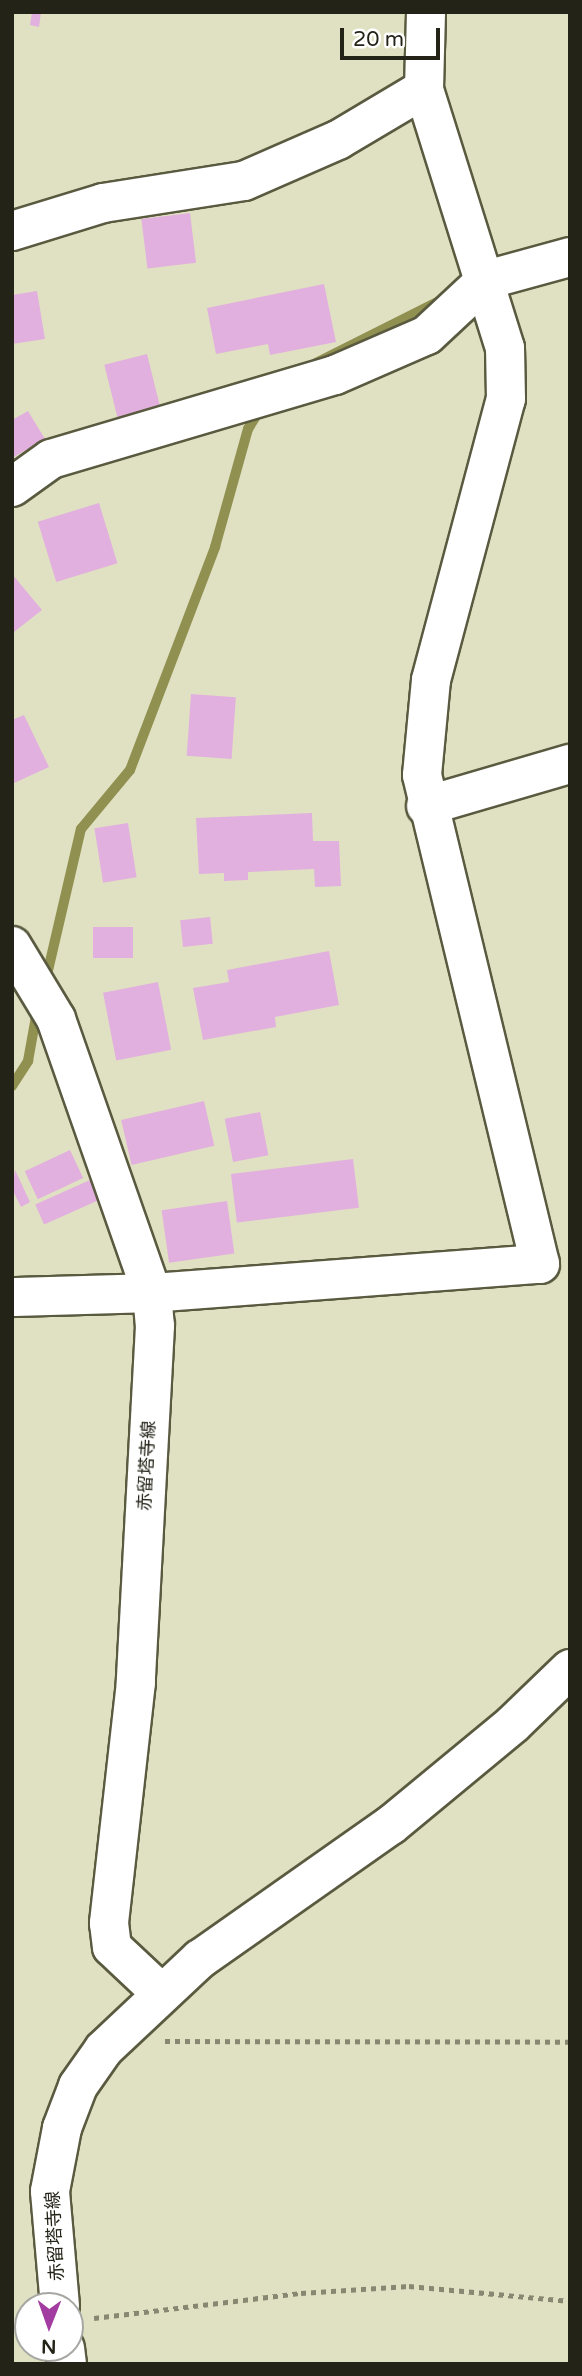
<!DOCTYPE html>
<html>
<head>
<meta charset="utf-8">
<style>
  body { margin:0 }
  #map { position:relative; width:582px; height:2376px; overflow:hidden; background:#e0e1c2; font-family:"Varela Round","Noto Sans JP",sans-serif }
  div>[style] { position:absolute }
  .stream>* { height:10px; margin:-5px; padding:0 5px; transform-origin:5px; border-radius:5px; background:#909051 }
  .building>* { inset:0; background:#e1b0de; transform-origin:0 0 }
  .path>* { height:4.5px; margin-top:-2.25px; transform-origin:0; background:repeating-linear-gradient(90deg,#888872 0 5px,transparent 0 10px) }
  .roads { filter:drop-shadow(2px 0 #5a5a40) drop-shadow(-2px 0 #5a5a40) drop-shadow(0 2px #5a5a40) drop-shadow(0 -2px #5a5a40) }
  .street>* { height:38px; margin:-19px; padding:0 19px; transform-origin:19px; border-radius:19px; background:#fff }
  .secondary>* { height:38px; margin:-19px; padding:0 19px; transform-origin:19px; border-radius:19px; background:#fff }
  span { translate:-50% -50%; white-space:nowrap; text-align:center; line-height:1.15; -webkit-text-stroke:5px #fff; paint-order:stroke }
  .street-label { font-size:18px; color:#232318 }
  .frame { position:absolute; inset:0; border:14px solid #232318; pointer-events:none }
  .north { position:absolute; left:14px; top:2292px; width:70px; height:70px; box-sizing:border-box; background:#fff; border:2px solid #a7a7a3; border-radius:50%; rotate:181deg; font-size:19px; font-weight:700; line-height:28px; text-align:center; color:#232318 }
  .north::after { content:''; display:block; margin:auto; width:24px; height:32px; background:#a33ca0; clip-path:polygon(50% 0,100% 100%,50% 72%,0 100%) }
  .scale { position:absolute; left:340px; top:28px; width:100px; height:32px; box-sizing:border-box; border:4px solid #232318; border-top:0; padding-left:9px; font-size:21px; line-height:24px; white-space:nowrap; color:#232318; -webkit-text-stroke:5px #fff; paint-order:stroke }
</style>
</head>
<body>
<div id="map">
  <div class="stream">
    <i style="left:316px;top:363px;width:142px;rotate:-26.7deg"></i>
    <i style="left:46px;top:979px;width:154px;rotate:-76.9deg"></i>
    <i style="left:81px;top:829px;width:77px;rotate:-50.3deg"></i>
    <i style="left:130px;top:770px;width:239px;rotate:-69.1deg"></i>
    <i style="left:215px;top:547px;width:123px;rotate:-74.4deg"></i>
    <i style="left:248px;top:429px;width:22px;rotate:-58deg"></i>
    <i style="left:12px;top:1086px;width:30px;rotate:-57deg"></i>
    <i style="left:28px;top:1061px;width:51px;rotate:-79.8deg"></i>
  </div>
  <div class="building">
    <i style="clip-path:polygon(32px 12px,41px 12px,39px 27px,30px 25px)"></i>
    <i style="left:190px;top:213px;width:50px;height:49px;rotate:83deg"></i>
    <i style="clip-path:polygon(324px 284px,336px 342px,270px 355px,268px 344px,216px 354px,207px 308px)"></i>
    <i style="clip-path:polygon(37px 291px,45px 339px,12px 344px,12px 295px)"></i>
    <i style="left:147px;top:354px;width:62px;height:44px;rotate:76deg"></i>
    <i style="clip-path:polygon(28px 411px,45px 439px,12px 458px,12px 420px)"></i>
    <i style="left:99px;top:503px;width:63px;height:64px;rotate:73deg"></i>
    <i style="clip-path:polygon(12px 574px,42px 610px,14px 632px,12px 630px)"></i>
    <i style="left:191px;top:694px;width:45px;height:62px;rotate:4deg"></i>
    <i style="clip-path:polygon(24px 715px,49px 767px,12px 784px,12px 720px)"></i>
    <i style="clip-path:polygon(312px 813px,313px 841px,339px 841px,341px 886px,315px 887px,314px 869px,248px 872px,248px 880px,224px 881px,224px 873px,199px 874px,196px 818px)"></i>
    <i style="left:128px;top:823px;width:55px;height:34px;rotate:81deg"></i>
    <i style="left:210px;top:917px;width:27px;height:30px;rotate:84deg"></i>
    <i style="left:93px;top:927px;width:40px;height:31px"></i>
    <i style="clip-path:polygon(329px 951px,339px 1005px,275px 1017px,276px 1027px,203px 1040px,193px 988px,229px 982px,227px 970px)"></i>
    <i style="left:158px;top:982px;width:69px;height:56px;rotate:79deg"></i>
    <i style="left:204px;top:1101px;width:46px;height:85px;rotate:77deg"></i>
    <i style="left:260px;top:1112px;width:44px;height:36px;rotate:79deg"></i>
    <i style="left:70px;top:1150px;width:31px;height:50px;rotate:65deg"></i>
    <i style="left:353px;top:1159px;width:49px;height:123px;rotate:83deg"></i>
    <i style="clip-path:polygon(15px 1170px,30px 1202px,21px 1207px,12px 1189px)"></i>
    <i style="left:90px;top:1180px;width:22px;height:60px;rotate:66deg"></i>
    <i style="left:227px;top:1201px;width:53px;height:66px;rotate:82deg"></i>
  </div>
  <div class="path">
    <i style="left:165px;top:2041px;width:405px;rotate:0.1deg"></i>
    <i style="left:94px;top:2318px;width:209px;rotate:-6.9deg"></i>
    <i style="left:301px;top:2293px;width:108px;rotate:-3.7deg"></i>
    <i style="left:409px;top:2286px;width:162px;rotate:5.3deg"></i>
  </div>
  <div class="roads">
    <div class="street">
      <i style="left:12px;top:231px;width:95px;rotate:-17.1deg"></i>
      <i style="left:103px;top:203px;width:143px;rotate:-8.9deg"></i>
      <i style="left:244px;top:181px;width:103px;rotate:-23.6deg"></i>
      <i style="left:338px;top:140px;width:100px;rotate:-30.7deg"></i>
      <i style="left:12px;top:487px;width:48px;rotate:-35.7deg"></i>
      <i style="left:51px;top:459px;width:296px;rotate:-16.5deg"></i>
      <i style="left:335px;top:375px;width:100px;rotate:-23.5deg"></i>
      <i style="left:427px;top:335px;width:81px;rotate:-43deg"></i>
      <i style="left:486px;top:280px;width:87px;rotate:-15.3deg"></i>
      <i style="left:426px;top:806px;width:150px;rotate:-16.3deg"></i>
      <i style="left:152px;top:1293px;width:389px;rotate:-4.3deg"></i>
      <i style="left:540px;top:1264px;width:503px;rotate:-103.57deg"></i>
      <i style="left:422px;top:775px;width:95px;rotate:-84.6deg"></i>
      <i style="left:431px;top:680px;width:291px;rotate:-75.1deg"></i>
      <i style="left:506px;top:399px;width:51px;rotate:-91.1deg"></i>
      <i style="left:505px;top:348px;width:271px;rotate:-107.4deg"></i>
      <i style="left:424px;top:89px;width:77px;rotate:-88.5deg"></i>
    </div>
    <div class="secondary">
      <i style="left:12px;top:946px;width:85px;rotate:58.9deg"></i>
      <i style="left:56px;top:1019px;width:290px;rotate:70.7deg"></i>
      <i style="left:152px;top:1293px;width:33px;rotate:85deg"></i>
      <i style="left:155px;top:1326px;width:357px;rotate:93.1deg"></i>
      <i style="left:136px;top:1682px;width:243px;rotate:96.4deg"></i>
      <i style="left:109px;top:1923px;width:24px;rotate:83deg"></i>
      <i style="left:112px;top:1947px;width:67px;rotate:43.2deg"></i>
      <i style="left:12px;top:1297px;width:140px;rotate:-1.6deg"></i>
      <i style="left:60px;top:2306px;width:115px;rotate:-95deg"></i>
      <i style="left:50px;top:2191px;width:64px;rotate:-79.2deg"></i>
      <i style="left:62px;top:2128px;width:45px;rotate:-69.1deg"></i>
      <i style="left:78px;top:2086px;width:45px;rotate:-54.9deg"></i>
      <i style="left:104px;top:2049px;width:132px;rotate:-43.2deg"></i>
      <i style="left:200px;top:1959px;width:233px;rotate:-35.1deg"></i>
      <i style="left:391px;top:1825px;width:158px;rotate:-39.6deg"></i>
      <i style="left:513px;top:1724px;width:79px;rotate:-44deg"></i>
      <i style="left:65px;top:2348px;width:16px;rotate:83deg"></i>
    </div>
  </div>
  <div class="street-label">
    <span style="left:147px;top:1466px;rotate:-87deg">赤留塔寺線</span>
    <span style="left:55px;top:2236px;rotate:-93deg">赤留塔寺線</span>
  </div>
  <div class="frame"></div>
  <div class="north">N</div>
  <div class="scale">20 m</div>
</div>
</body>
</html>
